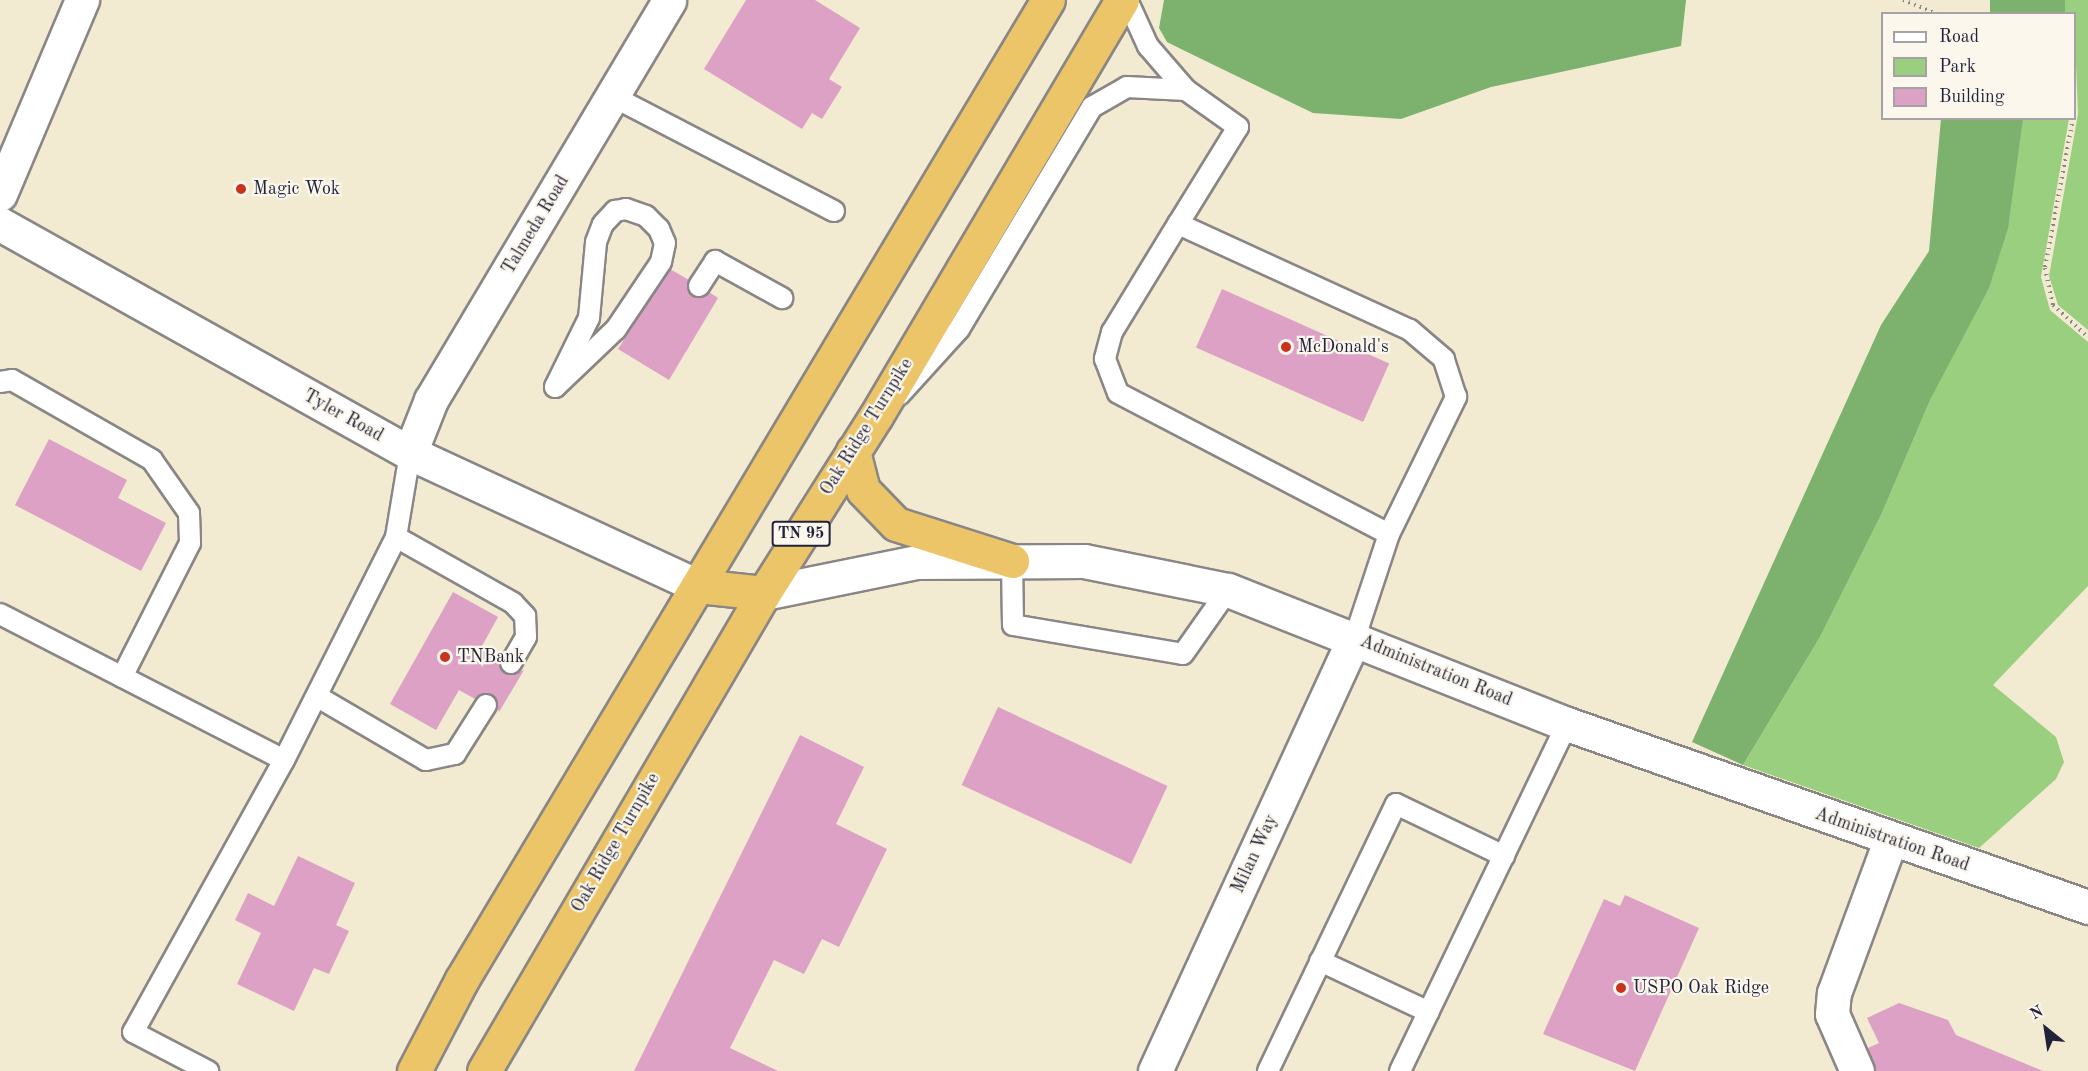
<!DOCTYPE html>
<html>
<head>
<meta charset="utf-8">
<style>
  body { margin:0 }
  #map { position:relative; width:2088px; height:1071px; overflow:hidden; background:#f3ead2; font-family:"Old Standard TT",serif }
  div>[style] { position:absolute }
  .green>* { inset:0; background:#9bcf80 }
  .forest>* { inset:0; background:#7cb26e; transform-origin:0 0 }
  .building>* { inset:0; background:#dda1c5; transform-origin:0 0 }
  .path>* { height:4px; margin-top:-2px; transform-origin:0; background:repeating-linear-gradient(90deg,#8a8686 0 1.5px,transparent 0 6px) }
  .roads { filter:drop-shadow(2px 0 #8a8686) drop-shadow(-2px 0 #8a8686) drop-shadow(0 2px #8a8686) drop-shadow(0 -2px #8a8686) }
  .service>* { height:20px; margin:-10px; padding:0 10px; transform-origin:10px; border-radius:10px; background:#fff }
  .minor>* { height:33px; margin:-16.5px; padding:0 16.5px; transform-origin:16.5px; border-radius:16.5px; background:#fff }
  .trunk>* { height:33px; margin:-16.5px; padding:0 16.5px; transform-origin:16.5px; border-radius:16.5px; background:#edc569 }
  .dots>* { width:16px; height:16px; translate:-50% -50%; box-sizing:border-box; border:3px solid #fbf7ec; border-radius:50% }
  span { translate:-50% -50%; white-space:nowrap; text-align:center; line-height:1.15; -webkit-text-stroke:4.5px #fbf7ec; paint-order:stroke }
  .shield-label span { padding:2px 4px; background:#fbf7ec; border:2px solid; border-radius:4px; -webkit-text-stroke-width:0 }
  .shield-label { font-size:16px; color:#22223b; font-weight:700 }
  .poi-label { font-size:18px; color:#22223b }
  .left { translate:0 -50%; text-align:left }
  .street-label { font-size:18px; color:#22223b }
  .legend { position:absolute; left:1881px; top:12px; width:195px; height:108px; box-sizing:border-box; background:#fbf7ec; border:2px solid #a4a2a5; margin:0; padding:8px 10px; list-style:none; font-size:18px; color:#22223b }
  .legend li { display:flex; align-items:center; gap:12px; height:30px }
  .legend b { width:30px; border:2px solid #a4a2a5 }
  .north { position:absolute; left:2016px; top:999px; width:60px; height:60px; -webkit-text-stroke:4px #fbf7ec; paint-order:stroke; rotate:330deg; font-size:16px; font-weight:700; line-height:24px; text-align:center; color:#22223b }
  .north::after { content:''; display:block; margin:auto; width:21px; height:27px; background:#22223b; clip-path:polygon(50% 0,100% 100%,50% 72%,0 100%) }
</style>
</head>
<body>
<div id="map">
  <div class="green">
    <i style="clip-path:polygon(2065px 0,2088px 0,2088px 330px,2058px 305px,2049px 276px,2078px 114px,2074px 14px,2059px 13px)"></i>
    <i style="clip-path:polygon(2023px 119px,2069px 119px,2041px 277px,2050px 310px,2088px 342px,2088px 586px,1993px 685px,2056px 737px,2064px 762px,2056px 779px,1979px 848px,1743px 765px,1820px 637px,1882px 513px,1931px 398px)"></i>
  </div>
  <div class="forest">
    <i style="clip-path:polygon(1164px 0,1686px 0,1681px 46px,1491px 87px,1401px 119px,1313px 113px,1183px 50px,1167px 42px,1159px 28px)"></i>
    <i style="left:1990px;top:0;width:75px;height:14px"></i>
    <i style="clip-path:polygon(1941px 119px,2023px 119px,2008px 228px,1989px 288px,1931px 398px,1882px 513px,1820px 637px,1743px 765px,1692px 742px,1881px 325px,1929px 251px)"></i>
  </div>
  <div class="building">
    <i style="clip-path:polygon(746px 0,815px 0,860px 28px,829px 79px,842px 87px,822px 119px,812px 113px,802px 129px,704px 69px)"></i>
    <i style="clip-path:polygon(670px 269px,689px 280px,693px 296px,709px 292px,718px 298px,669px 380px,618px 349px)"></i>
    <i style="left:1222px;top:289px;width:183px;height:64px;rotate:24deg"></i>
    <i style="clip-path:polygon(49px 439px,127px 480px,118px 498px,166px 523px,141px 571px,15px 505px)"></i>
    <i style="clip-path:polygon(453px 592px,498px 617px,482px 646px,501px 657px,501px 669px,510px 675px,524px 670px,499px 712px,492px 695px,475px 699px,459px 690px,436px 730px,390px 704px)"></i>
    <i style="left:998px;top:707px;width:187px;height:86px;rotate:25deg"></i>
    <i style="clip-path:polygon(800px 735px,864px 767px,836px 824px,887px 849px,839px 947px,822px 939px,804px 974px,774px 960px,730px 1048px,778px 1071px,634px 1071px)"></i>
    <i style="clip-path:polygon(298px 856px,355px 883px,336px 925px,349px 931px,329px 974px,314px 968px,294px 1011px,237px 984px,261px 933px,235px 920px,248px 893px,274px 906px)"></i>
    <i style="clip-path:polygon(1625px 895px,1699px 928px,1635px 1071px,1543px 1034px,1604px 899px,1620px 906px)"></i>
    <i style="clip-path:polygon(1899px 1003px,1948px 1020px,1956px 1035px,2043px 1071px,1875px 1071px,1868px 1048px,1879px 1043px,1867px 1018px)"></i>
  </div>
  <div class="path">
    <i style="left:1903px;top:0;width:38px;rotate:22deg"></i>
    <i style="left:2073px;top:118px;width:153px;rotate:100.6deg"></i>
    <i style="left:2045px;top:268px;width:38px;rotate:78deg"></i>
    <i style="left:2053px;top:305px;width:47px;rotate:42.4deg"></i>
  </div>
  <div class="roads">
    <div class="service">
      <i style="left:1127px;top:0;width:51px;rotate:65.5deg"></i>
      <i style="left:1148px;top:46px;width:58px;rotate:49.2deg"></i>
      <i style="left:1186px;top:90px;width:64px;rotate:35.4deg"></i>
      <i style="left:1238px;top:127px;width:114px;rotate:121.7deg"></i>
      <i style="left:1178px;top:224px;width:127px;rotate:121.4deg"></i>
      <i style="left:1112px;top:332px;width:28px;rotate:105deg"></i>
      <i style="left:1105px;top:359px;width:36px;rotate:69deg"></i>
      <i style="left:1118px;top:393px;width:305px;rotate:27.5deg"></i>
      <i style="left:1389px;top:534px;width:153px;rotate:-63.9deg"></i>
      <i style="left:1456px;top:397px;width:40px;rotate:-108deg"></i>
      <i style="left:1444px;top:359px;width:45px;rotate:-139.5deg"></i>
      <i style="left:1410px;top:330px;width:255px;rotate:-155.4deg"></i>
      <i style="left:612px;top:96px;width:250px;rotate:27.4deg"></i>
      <i style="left:626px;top:209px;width:21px;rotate:19deg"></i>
      <i style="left:646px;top:216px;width:18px;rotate:45deg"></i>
      <i style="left:659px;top:229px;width:15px;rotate:67deg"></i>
      <i style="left:665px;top:243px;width:19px;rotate:102deg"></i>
      <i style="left:661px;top:262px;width:81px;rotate:123.9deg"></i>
      <i style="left:616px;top:329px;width:84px;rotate:136.4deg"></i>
      <i style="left:555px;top:387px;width:77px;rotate:-63.8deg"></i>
      <i style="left:589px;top:318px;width:76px;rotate:-84.7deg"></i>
      <i style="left:596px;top:242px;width:19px;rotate:-69deg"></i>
      <i style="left:603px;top:224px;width:18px;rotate:-47deg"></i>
      <i style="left:615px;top:211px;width:11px;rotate:-10deg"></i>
      <i style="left:699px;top:286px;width:30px;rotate:-57deg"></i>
      <i style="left:715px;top:261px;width:77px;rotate:28.9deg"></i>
      <i style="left:0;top:382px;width:12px;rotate:-9deg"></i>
      <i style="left:12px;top:380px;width:161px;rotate:29.7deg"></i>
      <i style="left:152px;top:460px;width:65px;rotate:55.1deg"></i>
      <i style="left:189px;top:513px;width:30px;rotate:88deg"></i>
      <i style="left:190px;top:543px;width:150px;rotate:116.9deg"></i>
      <i style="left:899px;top:395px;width:89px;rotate:-47.7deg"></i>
      <i style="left:959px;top:329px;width:259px;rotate:-59.1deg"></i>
      <i style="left:1092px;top:107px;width:40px;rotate:-29.7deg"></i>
      <i style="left:1127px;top:87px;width:59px;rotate:2.9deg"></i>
      <i style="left:396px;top:537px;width:134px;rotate:29.4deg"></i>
      <i style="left:513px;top:603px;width:18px;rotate:47deg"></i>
      <i style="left:525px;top:616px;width:21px;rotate:87deg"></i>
      <i style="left:526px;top:637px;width:30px;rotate:120deg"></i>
      <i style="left:1012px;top:561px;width:64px;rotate:89.1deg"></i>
      <i style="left:1013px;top:625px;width:172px;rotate:9.7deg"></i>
      <i style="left:1183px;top:654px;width:78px;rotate:-54.9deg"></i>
      <i style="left:0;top:614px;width:319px;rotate:27.2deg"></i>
      <i style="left:284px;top:760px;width:311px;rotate:119deg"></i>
      <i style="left:133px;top:1032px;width:85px;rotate:27.5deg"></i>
      <i style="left:1355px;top:637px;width:108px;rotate:-71.7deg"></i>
      <i style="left:318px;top:697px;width:125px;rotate:30.3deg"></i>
      <i style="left:426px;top:760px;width:30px;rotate:-12deg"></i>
      <i style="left:455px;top:754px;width:58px;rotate:-57.7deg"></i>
      <i style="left:284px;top:760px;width:250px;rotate:-63.3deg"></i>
      <i style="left:396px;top:537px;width:85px;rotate:-80.5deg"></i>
      <i style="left:1320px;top:961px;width:120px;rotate:25.1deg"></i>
      <i style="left:1268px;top:1071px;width:296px;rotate:-64.4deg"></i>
      <i style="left:1396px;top:804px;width:120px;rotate:25.7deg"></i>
      <i style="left:1400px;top:1071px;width:385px;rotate:-64.3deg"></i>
    </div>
    <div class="minor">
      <i style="left:0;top:194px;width:211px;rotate:-67.1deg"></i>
      <i style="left:0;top:224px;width:470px;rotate:29.2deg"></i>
      <i style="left:410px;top:453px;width:317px;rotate:24.8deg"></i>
      <i style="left:410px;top:453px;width:57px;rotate:-68.4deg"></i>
      <i style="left:431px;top:400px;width:465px;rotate:-59.2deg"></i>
      <i style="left:764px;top:593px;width:155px;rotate:-11.5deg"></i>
      <i style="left:916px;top:562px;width:168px;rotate:-0.3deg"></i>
      <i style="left:1084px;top:561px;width:147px;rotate:11.4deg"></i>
      <i style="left:1228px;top:590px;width:365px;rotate:21.6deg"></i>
      <i style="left:1567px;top:724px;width:552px;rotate:19.35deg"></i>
      <i style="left:1155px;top:1071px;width:478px;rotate:-65.3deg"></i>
      <i style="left:1857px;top:1071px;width:62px;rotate:-113.7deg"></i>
      <i style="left:1832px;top:1014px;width:21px;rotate:-85deg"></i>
      <i style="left:1834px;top:993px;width:162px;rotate:-69.8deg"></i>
    </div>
    <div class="trunk">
      <i style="left:853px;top:451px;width:40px;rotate:75.6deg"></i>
      <i style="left:863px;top:490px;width:47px;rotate:45.9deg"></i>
      <i style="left:896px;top:524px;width:122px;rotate:17.7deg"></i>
      <i style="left:698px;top:586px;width:66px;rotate:6.1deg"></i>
      <i style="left:414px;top:1071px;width:102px;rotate:-62.4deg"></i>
      <i style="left:461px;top:981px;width:1143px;rotate:-59.11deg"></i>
      <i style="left:484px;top:1071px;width:554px;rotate:-59.64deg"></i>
      <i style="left:764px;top:593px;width:209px;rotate:-57.7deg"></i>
      <i style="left:876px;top:416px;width:483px;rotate:-59.4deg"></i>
    </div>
  </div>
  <div class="dots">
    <i style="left:241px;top:189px;background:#c8321e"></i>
    <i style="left:1286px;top:347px;background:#c8321e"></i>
    <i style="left:445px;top:657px;background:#c8321e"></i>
    <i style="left:1621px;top:988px;background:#c8321e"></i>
  </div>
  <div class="shield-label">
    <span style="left:801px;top:534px">TN 95</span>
  </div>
  <div class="poi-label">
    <span class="left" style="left:253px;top:189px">Magic Wok</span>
    <span class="left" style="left:1298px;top:347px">McDonald's</span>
    <span class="left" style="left:457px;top:657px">TNBank</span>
    <span class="left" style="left:1633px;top:988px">USPO Oak Ridge</span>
  </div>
  <div class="street-label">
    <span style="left:536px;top:225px;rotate:-59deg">Talmeda Road</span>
    <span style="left:343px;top:416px;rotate:29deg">Tyler Road</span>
    <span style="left:867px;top:427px;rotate:-58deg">Oak Ridge Turnpike</span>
    <span style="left:1436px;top:671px;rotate:22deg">Administration Road</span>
    <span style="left:1892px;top:840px;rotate:19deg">Administration Road</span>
    <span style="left:616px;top:843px;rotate:-60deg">Oak Ridge Turnpike</span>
    <span style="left:1255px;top:854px;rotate:-65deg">Milan Way</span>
  </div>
  <ul class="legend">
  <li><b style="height:8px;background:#fff"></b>Road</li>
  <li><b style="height:16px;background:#9bcf80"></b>Park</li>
  <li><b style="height:16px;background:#dda1c5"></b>Building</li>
  </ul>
  <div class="north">N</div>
</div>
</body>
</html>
